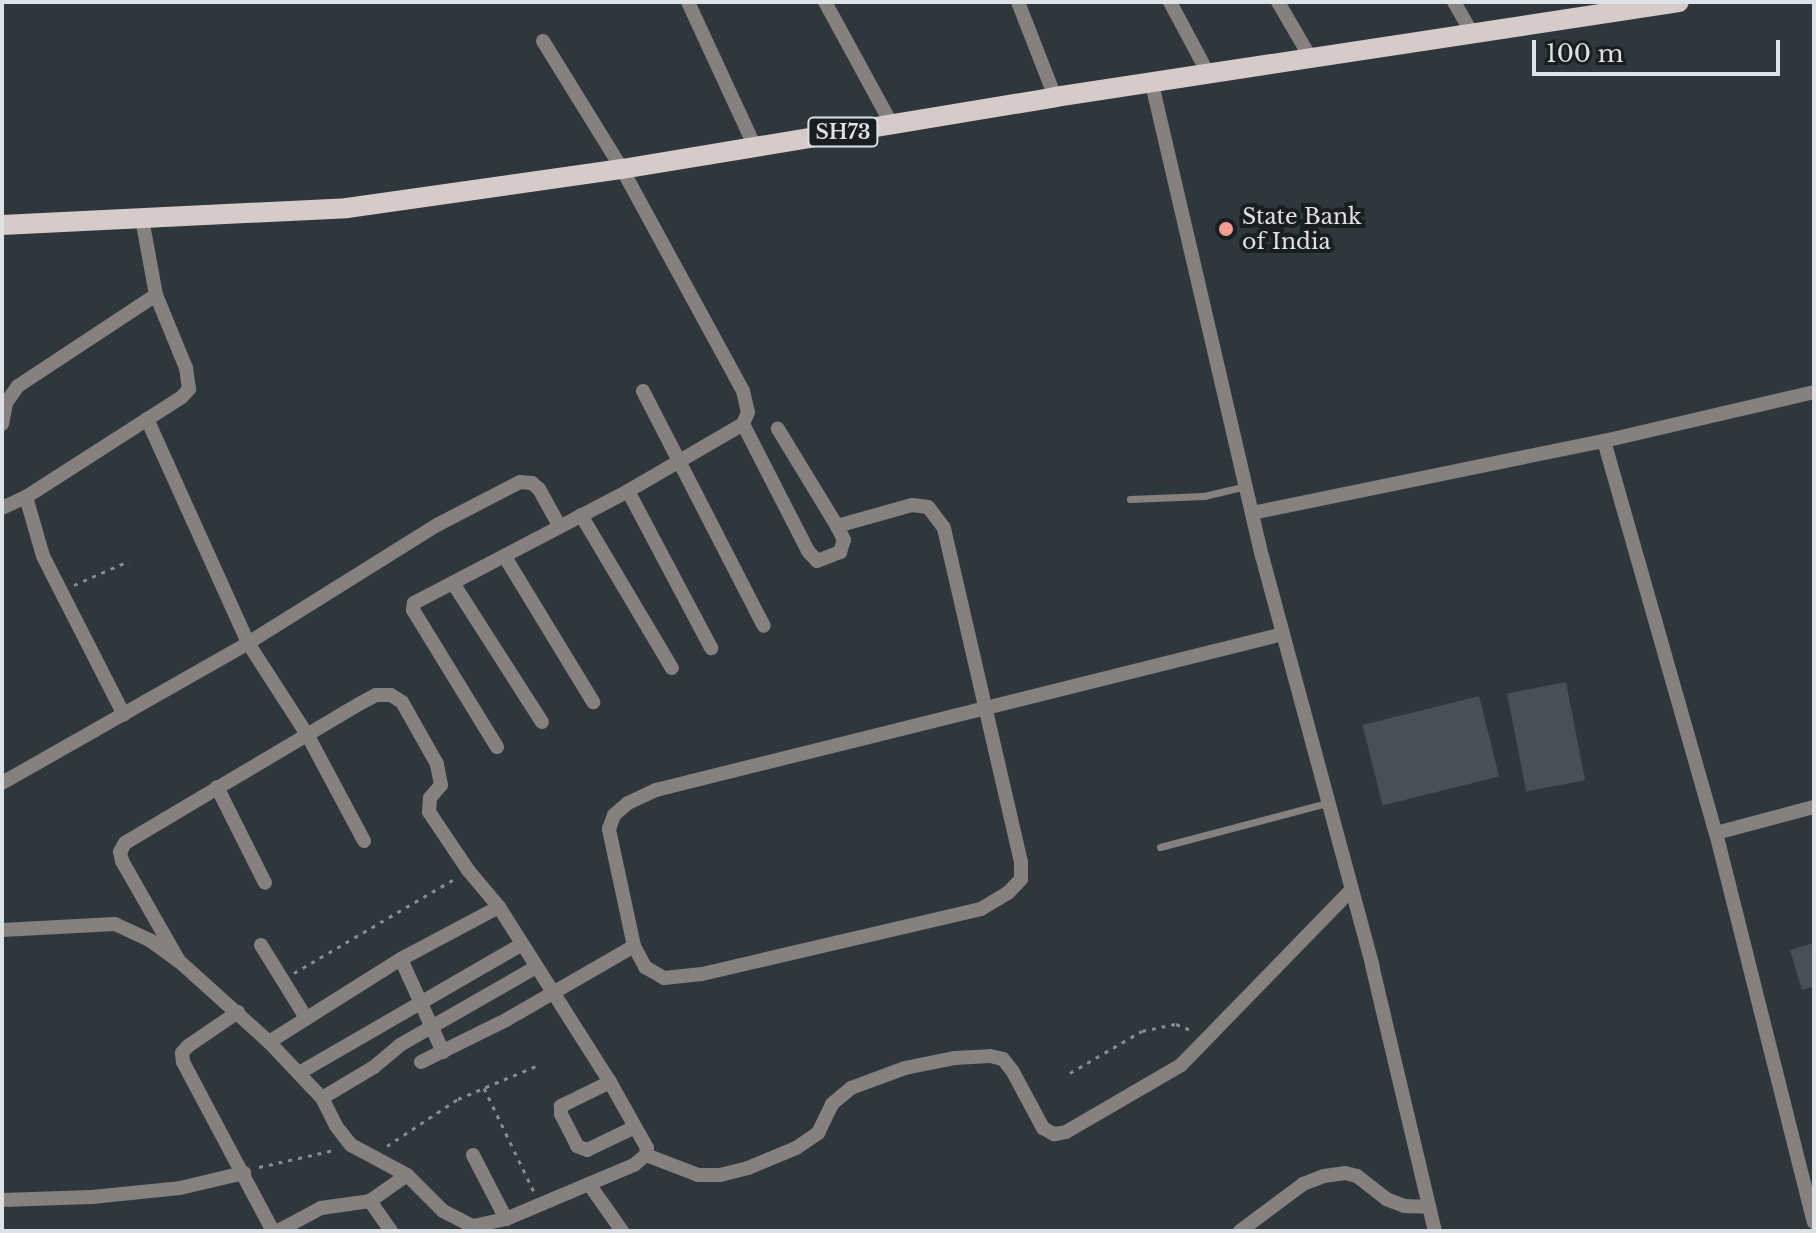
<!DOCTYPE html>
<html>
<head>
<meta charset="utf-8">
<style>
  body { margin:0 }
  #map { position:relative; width:1816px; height:1233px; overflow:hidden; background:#2e373c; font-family:"Libre Baskerville",serif }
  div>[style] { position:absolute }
  .building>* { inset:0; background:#475056; transform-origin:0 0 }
  .path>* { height:3px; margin-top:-1.5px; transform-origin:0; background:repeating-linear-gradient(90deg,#858d91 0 4px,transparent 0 10px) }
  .lane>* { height:7px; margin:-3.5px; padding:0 3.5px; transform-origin:3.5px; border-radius:3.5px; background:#86807f }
  .street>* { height:14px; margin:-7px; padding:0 7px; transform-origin:7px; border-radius:7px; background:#86807f }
  .primary>* { height:20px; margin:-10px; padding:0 10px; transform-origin:10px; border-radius:10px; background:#d6cbc9 }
  .dots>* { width:22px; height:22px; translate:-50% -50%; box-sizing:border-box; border:4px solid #191e20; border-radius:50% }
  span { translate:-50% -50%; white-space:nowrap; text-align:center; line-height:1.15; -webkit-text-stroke:8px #191e20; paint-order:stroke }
  .shield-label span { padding:2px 6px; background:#191e20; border:2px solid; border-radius:6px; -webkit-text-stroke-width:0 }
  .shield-label { font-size:20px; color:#dce2e5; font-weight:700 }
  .poi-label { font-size:22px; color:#dce2e5 }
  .left { translate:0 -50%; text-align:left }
  .frame { position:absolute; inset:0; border:4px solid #dce2e5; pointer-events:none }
  .scale { position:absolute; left:1532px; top:40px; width:248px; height:36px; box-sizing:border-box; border:4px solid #dce2e5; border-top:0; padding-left:10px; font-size:24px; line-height:28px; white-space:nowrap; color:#dce2e5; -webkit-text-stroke:6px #191e20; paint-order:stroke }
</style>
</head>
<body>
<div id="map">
  <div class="building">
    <i style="left:1566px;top:682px;width:100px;height:60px;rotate:79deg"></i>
    <i style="left:1479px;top:696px;width:83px;height:120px;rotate:76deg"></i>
    <i style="clip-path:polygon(1814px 943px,1814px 986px,1802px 990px,1790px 950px)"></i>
  </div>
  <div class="path">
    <i style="left:74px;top:585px;width:60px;rotate:-23.6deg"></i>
    <i style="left:294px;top:973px;width:188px;rotate:-30.4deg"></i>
    <i style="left:1070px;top:1073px;width:83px;rotate:-30.3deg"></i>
    <i style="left:1142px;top:1031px;width:35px;rotate:-12deg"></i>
    <i style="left:1176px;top:1024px;width:18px;rotate:22deg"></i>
    <i style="left:484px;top:1088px;width:115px;rotate:64.3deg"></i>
    <i style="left:387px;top:1146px;width:85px;rotate:-33.5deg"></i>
    <i style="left:458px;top:1099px;width:87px;rotate:-23deg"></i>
    <i style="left:259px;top:1167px;width:77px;rotate:-12.8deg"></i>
  </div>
  <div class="lane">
    <i style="left:1130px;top:499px;width:74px;rotate:-2.3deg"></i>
    <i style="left:1204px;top:496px;width:43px;rotate:-13.4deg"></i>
    <i style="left:1160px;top:847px;width:173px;rotate:-14.8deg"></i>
  </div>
  <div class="street">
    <i style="left:688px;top:2px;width:160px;rotate:65.2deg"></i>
    <i style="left:825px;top:2px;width:138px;rotate:61.4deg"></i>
    <i style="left:1018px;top:2px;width:102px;rotate:68.7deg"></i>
    <i style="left:1170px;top:2px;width:83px;rotate:61.9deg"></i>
    <i style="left:1278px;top:2px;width:64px;rotate:59.8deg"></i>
    <i style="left:1454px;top:2px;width:34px;rotate:60deg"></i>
    <i style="left:543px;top:41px;width:150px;rotate:58.3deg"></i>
    <i style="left:622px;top:169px;width:253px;rotate:61.4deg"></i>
    <i style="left:743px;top:391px;width:22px;rotate:77deg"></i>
    <i style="left:748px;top:412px;width:13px;rotate:113deg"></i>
    <i style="left:743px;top:424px;width:143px;rotate:62.9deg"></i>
    <i style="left:808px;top:551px;width:13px;rotate:48deg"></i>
    <i style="left:817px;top:561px;width:25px;rotate:-21deg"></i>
    <i style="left:840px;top:552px;width:13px;rotate:-72deg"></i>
    <i style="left:844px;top:540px;width:16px;rotate:-117deg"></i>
    <i style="left:1152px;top:84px;width:485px;rotate:76.9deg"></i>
    <i style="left:1262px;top:556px;width:424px;rotate:74.9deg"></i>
    <i style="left:1372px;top:965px;width:273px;rotate:76.7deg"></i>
    <i style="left:643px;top:391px;width:264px;rotate:62.8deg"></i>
    <i style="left:147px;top:419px;width:246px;rotate:65.7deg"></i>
    <i style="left:248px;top:643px;width:111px;rotate:57.2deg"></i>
    <i style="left:308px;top:736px;width:119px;rotate:61.9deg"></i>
    <i style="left:2px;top:424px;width:21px;rotate:-79deg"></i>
    <i style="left:6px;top:403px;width:21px;rotate:-55deg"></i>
    <i style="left:18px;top:386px;width:165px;rotate:-33.4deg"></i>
    <i style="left:1604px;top:441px;width:408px;rotate:74.1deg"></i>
    <i style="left:1716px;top:833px;width:401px;rotate:75.9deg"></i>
    <i style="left:628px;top:491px;width:178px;rotate:62.1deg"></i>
    <i style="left:26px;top:497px;width:61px;rotate:73.9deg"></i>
    <i style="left:43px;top:556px;width:178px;rotate:63deg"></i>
    <i style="left:2px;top:508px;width:26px;rotate:-25deg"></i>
    <i style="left:26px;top:497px;width:185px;rotate:-32.7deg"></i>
    <i style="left:182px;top:397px;width:11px;rotate:-49deg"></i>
    <i style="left:189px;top:389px;width:21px;rotate:-98deg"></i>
    <i style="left:186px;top:368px;width:79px;rotate:-112.3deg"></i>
    <i style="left:156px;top:295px;width:77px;rotate:-100.4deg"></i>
    <i style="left:1252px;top:513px;width:359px;rotate:-11.6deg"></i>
    <i style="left:1604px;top:441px;width:216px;rotate:-13.1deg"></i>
    <i style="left:581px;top:515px;width:178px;rotate:59.3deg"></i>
    <i style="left:505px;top:557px;width:170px;rotate:58.7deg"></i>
    <i style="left:453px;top:583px;width:165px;rotate:57.4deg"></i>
    <i style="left:497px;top:747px;width:161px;rotate:-121.5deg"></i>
    <i style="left:413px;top:610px;width:7px;rotate:-82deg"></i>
    <i style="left:414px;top:603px;width:242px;rotate:-27.6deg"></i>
    <i style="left:628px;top:491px;width:133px;rotate:-30.2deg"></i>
    <i style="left:2px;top:783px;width:283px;rotate:-29.6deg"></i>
    <i style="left:248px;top:643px;width:223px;rotate:-32deg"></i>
    <i style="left:437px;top:525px;width:93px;rotate:-27.4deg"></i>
    <i style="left:520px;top:482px;width:12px;rotate:5deg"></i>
    <i style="left:532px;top:483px;width:9px;rotate:41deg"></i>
    <i style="left:539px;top:489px;width:43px;rotate:61.1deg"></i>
    <i style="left:217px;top:787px;width:107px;rotate:63.4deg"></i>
    <i style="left:1716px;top:833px;width:101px;rotate:-14.9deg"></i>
    <i style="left:2px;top:930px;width:113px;rotate:-3deg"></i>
    <i style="left:115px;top:924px;width:40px;rotate:25deg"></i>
    <i style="left:151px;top:941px;width:34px;rotate:36deg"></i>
    <i style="left:179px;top:961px;width:121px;rotate:42deg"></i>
    <i style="left:269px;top:1042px;width:77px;rotate:46.6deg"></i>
    <i style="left:322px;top:1098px;width:31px;rotate:63deg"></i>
    <i style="left:336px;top:1126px;width:24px;rotate:52deg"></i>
    <i style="left:351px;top:1145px;width:64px;rotate:28.2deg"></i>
    <i style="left:407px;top:1175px;width:51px;rotate:45deg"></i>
    <i style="left:443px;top:1211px;width:34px;rotate:27deg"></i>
    <i style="left:473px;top:1226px;width:34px;rotate:-12deg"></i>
    <i style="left:506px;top:1219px;width:139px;rotate:-22.9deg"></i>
    <i style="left:634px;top:1165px;width:16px;rotate:-40deg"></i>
    <i style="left:646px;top:1155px;width:7px;rotate:-82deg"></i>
    <i style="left:647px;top:1148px;width:76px;rotate:-119.3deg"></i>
    <i style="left:610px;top:1082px;width:207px;rotate:-122.4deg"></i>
    <i style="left:499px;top:907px;width:48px;rotate:-130deg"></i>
    <i style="left:468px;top:870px;width:70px;rotate:-123.9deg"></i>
    <i style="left:429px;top:812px;width:14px;rotate:-86deg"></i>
    <i style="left:430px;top:798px;width:17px;rotate:-50deg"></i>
    <i style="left:441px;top:785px;width:21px;rotate:-101deg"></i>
    <i style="left:437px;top:764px;width:71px;rotate:-119.4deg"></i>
    <i style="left:402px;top:702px;width:13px;rotate:-148deg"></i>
    <i style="left:391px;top:695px;width:15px;rotate:180deg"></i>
    <i style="left:376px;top:695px;width:19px;rotate:152deg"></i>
    <i style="left:359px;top:704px;width:272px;rotate:149.3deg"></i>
    <i style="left:125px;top:843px;width:10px;rotate:119deg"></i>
    <i style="left:120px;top:852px;width:9px;rotate:77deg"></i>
    <i style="left:122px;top:861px;width:115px;rotate:60.3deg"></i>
    <i style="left:261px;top:945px;width:86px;rotate:58.3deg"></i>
    <i style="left:634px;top:946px;width:120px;rotate:-102.1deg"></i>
    <i style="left:609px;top:829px;width:15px;rotate:-70deg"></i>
    <i style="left:614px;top:815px;width:18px;rotate:-41deg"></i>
    <i style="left:628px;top:803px;width:31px;rotate:-25deg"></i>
    <i style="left:656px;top:790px;width:646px;rotate:-13.97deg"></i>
    <i style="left:238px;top:1012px;width:60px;rotate:145.8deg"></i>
    <i style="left:188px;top:1046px;width:9px;rotate:131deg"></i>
    <i style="left:182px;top:1053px;width:9px;rotate:84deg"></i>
    <i style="left:183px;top:1062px;width:191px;rotate:62deg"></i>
    <i style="left:269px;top:1042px;width:156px;rotate:-32.2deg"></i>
    <i style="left:443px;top:1052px;width:102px;rotate:-114.3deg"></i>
    <i style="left:401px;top:959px;width:111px;rotate:-28deg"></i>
    <i style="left:421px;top:1062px;width:95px;rotate:-26.3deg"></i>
    <i style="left:506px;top:1020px;width:148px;rotate:-30deg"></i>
    <i style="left:634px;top:946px;width:24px;rotate:62deg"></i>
    <i style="left:645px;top:967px;width:22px;rotate:30deg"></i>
    <i style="left:664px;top:978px;width:38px;rotate:-6deg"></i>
    <i style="left:702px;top:974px;width:286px;rotate:-13.1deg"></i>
    <i style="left:981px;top:909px;width:31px;rotate:-31deg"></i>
    <i style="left:1008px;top:893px;width:19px;rotate:-47deg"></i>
    <i style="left:1021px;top:879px;width:17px;rotate:-90deg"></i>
    <i style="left:1021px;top:862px;width:343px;rotate:-103deg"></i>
    <i style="left:944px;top:528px;width:26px;rotate:-127deg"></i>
    <i style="left:928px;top:507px;width:16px;rotate:-173deg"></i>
    <i style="left:912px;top:505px;width:78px;rotate:164.4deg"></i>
    <i style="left:837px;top:526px;width:114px;rotate:-121.3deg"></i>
    <i style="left:299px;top:1073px;width:258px;rotate:-30deg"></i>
    <i style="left:610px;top:1082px;width:55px;rotate:153.9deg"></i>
    <i style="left:561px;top:1106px;width:8px;rotate:90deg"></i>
    <i style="left:561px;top:1114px;width:36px;rotate:63deg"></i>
    <i style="left:577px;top:1146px;width:11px;rotate:22deg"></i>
    <i style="left:587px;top:1150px;width:53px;rotate:-25.6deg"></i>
    <i style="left:322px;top:1098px;width:61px;rotate:-30.8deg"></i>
    <i style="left:374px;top:1067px;width:34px;rotate:-40deg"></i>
    <i style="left:400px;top:1045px;width:157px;rotate:-29.8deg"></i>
    <i style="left:473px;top:1155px;width:72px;rotate:62.7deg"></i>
    <i style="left:646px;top:1155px;width:56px;rotate:21deg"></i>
    <i style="left:698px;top:1175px;width:22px"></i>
    <i style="left:720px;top:1175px;width:29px;rotate:-14deg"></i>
    <i style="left:748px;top:1168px;width:52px;rotate:-22.6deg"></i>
    <i style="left:796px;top:1148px;width:27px;rotate:-34deg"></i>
    <i style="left:818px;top:1133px;width:32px;rotate:-64deg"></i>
    <i style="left:832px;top:1104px;width:25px;rotate:-40deg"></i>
    <i style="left:851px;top:1088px;width:58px;rotate:-20.3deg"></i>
    <i style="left:905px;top:1068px;width:50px;rotate:-11.5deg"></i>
    <i style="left:954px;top:1058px;width:36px;rotate:-3deg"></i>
    <i style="left:990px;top:1056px;width:13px;rotate:13deg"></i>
    <i style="left:1003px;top:1059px;width:16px;rotate:52deg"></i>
    <i style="left:1013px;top:1072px;width:64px;rotate:61.8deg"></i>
    <i style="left:1043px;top:1128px;width:13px;rotate:29deg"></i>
    <i style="left:1054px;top:1134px;width:12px;rotate:-9deg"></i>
    <i style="left:1066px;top:1132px;width:133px;rotate:-30.2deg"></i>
    <i style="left:1181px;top:1065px;width:245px;rotate:-45.8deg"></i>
    <i style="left:589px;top:1184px;width:57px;rotate:54.9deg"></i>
    <i style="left:2px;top:1200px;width:90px;rotate:-1.9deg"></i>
    <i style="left:92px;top:1197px;width:88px;rotate:-5.8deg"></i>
    <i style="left:180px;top:1188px;width:66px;rotate:-13.2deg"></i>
    <i style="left:278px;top:1231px;width:49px;rotate:-28.1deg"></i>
    <i style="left:321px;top:1208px;width:49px;rotate:-8.1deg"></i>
    <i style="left:391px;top:1231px;width:37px;rotate:-125deg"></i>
    <i style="left:370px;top:1201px;width:45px;rotate:-35.1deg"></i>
    <i style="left:1240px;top:1231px;width:79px;rotate:-36.7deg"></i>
    <i style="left:1303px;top:1184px;width:22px;rotate:-21deg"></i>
    <i style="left:1324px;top:1176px;width:21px;rotate:-8deg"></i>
    <i style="left:1345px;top:1173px;width:12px;rotate:14deg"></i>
    <i style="left:1357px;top:1176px;width:37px;rotate:38deg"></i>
    <i style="left:1386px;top:1199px;width:19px;rotate:21deg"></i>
    <i style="left:1404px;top:1206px;width:25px;rotate:2deg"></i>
  </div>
  <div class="primary">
    <i style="left:2px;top:225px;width:345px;rotate:-2.8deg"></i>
    <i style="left:347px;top:208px;width:278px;rotate:-8.1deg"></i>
    <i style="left:622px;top:169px;width:439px;rotate:-9.4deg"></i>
    <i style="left:1055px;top:97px;width:631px;rotate:-8.66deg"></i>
  </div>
  <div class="dots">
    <i style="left:1226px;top:229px;background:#f59c91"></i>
  </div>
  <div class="shield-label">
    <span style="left:843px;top:132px">SH73</span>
  </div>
  <div class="poi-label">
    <span class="left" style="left:1242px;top:229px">State Bank<br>of India</span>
  </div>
  <div class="frame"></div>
  <div class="scale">100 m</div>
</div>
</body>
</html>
